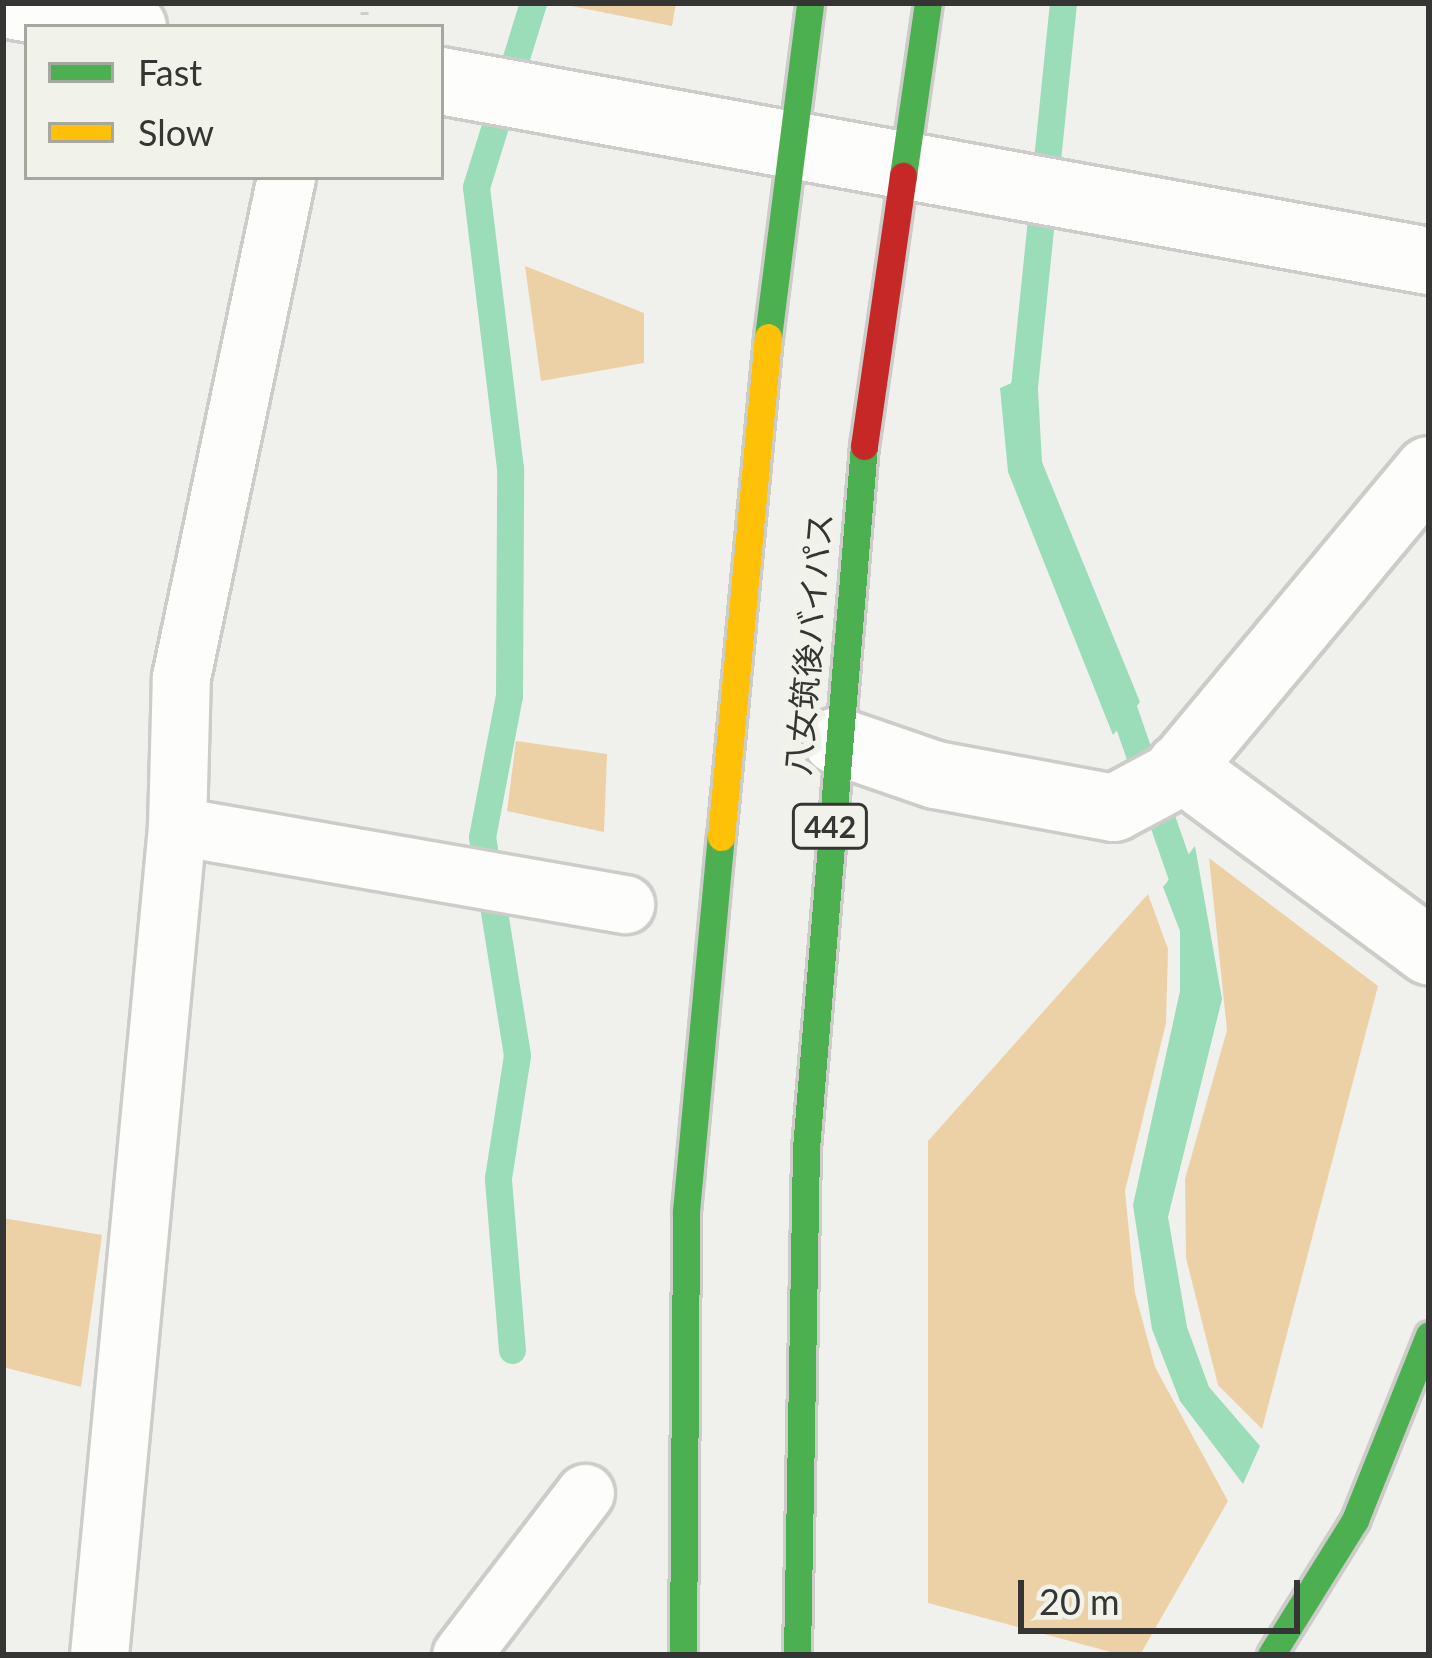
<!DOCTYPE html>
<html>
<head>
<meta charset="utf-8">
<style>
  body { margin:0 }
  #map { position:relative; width:1432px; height:1658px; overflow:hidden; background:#f0f1ec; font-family:Lato,"Noto Sans JP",sans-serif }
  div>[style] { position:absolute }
  .green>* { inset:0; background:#ecd1a7 }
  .water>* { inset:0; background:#9bddb8 }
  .stream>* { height:27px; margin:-13.5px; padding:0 13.5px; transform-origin:13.5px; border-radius:13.5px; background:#9bddb8 }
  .path>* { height:8px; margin-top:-4px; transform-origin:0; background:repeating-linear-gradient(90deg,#cecfcd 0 3px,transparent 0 12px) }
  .roads { filter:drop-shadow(3px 0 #cccdc9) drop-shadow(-3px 0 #cccdc9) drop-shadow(0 3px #cccdc9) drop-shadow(0 -3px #cccdc9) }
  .lane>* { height:57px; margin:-28.5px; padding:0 28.5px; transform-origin:28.5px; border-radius:28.5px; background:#fdfdfc }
  .street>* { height:66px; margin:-33px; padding:0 33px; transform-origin:33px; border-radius:33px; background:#fdfdfc }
  .fast>* { height:27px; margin:-13.5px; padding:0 13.5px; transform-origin:13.5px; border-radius:13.5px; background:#4caf50 }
  .slow>* { height:27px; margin:-13.5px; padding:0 13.5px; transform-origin:13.5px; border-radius:13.5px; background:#ffc107 }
  .jam>* { height:27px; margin:-13.5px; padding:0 13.5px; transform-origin:13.5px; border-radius:13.5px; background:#c62828 }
  span { translate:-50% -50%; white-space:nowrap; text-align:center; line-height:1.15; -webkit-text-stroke:12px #f1f3ea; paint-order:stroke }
  .shield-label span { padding:3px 9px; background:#f1f3ea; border:3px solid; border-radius:9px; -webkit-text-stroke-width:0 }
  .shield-label { font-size:30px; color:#353633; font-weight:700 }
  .street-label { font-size:33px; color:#353633 }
  .frame { position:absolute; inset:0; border:6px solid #353633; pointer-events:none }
  .legend { position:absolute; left:24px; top:24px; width:420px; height:156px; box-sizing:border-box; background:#f1f3ea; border:3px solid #a6a7a1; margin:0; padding:15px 21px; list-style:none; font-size:36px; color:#353633 }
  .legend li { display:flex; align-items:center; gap:24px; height:60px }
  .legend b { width:60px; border:3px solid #a6a7a1 }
  .scale { position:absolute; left:1018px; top:1580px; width:282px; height:54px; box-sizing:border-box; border:6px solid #353633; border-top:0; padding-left:15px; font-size:36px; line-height:42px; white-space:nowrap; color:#353633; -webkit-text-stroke:9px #f1f3ea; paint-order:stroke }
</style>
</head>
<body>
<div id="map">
  <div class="green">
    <i style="clip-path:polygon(556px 3px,676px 3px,672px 26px)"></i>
    <i style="clip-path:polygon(525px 266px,644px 313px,644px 363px,541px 381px)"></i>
    <i style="clip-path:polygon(516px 741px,607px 754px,604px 832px,507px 811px)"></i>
    <i style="clip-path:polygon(1209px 858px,1378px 986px,1262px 1429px,1218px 1385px,1186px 1258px,1185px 1179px,1227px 1030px)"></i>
    <i style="clip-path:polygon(1148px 894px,1168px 949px,1166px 1023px,1125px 1191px,1135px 1293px,1155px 1367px,1228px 1501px,1140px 1655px,1122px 1655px,928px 1603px,928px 1141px)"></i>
    <i style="clip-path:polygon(3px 1218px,102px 1235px,81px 1387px,3px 1367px)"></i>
  </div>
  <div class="water">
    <i style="clip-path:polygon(1037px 372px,1042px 462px,1140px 702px,1113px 735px,1008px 472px,1000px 388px)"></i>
    <i style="clip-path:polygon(1195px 846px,1222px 999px,1168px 1217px,1187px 1327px,1209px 1387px,1260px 1446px,1243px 1484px,1180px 1401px,1152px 1329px,1133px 1205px,1180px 991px,1180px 931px,1163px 887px)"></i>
  </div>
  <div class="stream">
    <i style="left:1021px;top:416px;width:415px;rotate:-84.2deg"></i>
    <i style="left:1116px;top:688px;width:225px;rotate:70.8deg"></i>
    <i style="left:512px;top:1350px;width:173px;rotate:-94.7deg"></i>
    <i style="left:498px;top:1178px;width:124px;rotate:-81.2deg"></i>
    <i style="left:517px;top:1055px;width:221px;rotate:-99.1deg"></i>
    <i style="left:482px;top:837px;width:144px;rotate:-79.2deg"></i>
    <i style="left:509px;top:696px;width:228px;rotate:-89.7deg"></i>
    <i style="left:510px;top:468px;width:283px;rotate:-96.9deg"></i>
    <i style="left:476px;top:187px;width:193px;rotate:-72.8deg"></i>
  </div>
  <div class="path">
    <i style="left:364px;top:27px;width:24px;rotate:-88deg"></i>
  </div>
  <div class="roads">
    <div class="lane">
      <i style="left:177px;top:826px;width:455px;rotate:9.9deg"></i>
      <i style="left:99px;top:1655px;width:833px;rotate:-84.62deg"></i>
      <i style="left:177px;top:826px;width:149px;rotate:-88.5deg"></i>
      <i style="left:181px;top:677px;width:511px;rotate:-78.14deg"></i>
      <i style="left:461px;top:1655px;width:204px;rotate:-52.6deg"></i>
    </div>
    <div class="street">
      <i style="left:3px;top:4px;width:132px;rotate:10deg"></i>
      <i style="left:441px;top:81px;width:1004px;rotate:10.33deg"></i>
      <i style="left:837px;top:741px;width:105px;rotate:19deg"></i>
      <i style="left:936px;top:775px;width:181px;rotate:10.5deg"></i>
      <i style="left:1114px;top:808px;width:68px;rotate:-28.1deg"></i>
      <i style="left:1174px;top:776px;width:398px;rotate:-50.2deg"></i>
      <i style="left:1180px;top:767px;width:310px;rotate:36.5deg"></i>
    </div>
    <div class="fast">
      <i style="left:903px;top:176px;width:175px;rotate:-81.8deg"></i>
      <i style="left:768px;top:337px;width:337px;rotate:-82.8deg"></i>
      <i style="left:683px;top:1655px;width:444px;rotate:-89.6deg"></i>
      <i style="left:686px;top:1211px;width:376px;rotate:-84.7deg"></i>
      <i style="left:797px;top:1655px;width:507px;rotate:-88.98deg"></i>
      <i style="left:806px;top:1148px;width:704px;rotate:-85.28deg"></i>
      <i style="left:1271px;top:1655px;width:159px;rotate:-58.1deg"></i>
      <i style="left:1355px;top:1520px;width:199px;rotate:-68.2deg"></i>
    </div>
    <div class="slow">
      <i style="left:721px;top:837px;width:502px;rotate:-84.63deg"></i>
    </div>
    <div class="jam">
      <i style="left:864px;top:446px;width:273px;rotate:-81.8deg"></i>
    </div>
  </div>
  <div class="shield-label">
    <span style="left:830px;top:826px">442</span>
  </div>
  <div class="street-label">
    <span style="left:809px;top:644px;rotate:-85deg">八女筑後バイパス</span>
  </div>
  <div class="frame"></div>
  <ul class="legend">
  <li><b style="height:15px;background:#4caf50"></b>Fast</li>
  <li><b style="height:15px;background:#ffc107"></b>Slow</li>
  </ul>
  <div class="scale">20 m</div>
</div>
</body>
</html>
